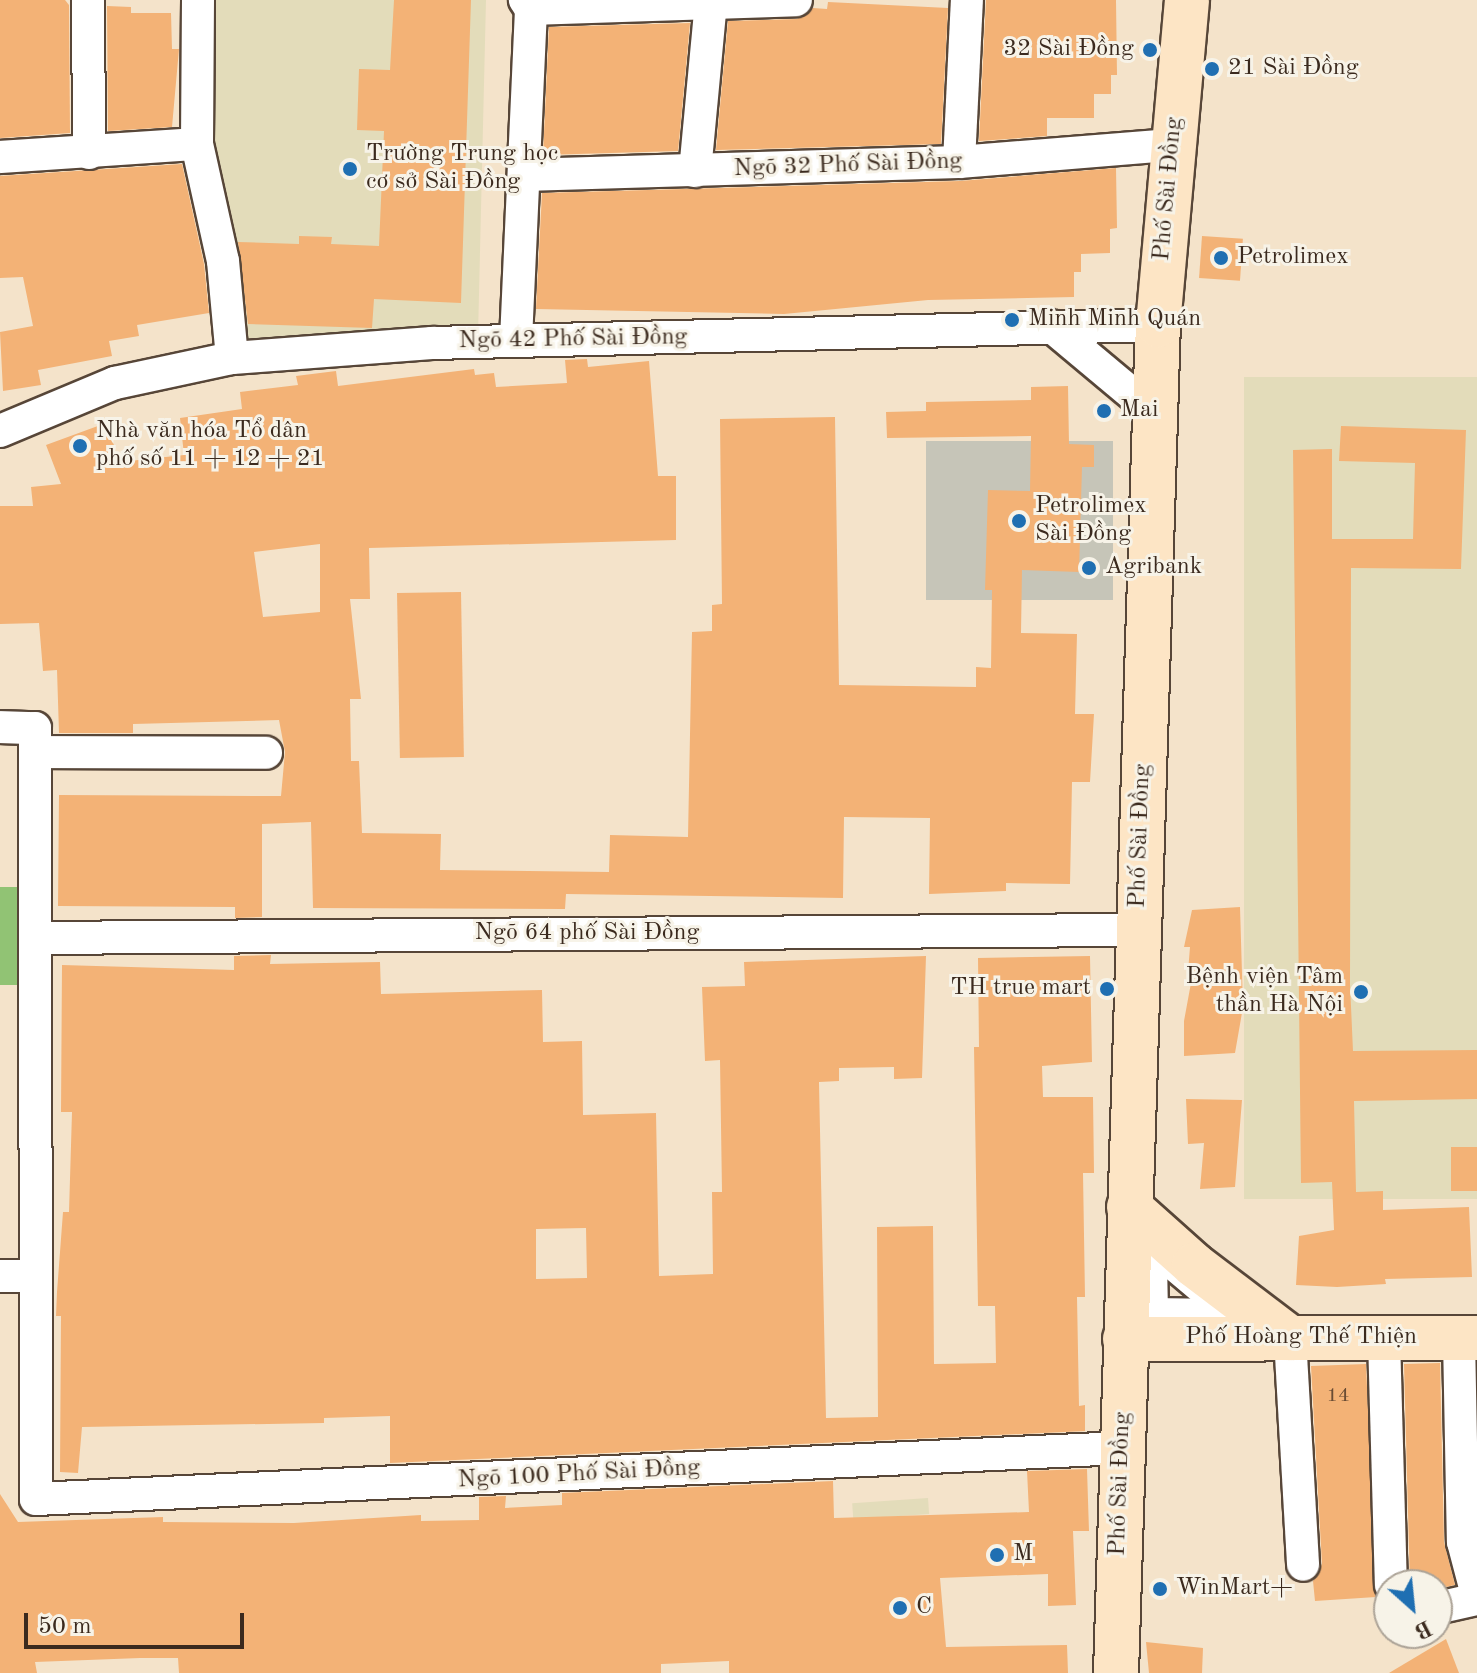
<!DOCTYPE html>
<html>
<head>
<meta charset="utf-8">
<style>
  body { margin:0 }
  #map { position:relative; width:1477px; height:1673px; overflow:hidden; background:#f4e3ca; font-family:"Old Standard TT",serif }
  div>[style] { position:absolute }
  .built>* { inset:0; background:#e3dcba; transform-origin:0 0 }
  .industrial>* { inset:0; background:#c6c5b8; transform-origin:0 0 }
  .green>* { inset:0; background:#91c374; transform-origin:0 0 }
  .building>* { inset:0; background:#f3b276; transform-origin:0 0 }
  .roads { filter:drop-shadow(2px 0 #574638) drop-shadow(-2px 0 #574638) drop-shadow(0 2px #574638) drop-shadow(0 -2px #574638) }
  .street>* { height:32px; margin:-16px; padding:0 16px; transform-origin:16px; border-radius:16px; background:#fff }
  .secondary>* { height:44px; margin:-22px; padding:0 22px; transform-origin:22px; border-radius:22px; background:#fde5c5 }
  .dots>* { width:22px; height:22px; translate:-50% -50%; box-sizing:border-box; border:4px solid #f7f3e8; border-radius:50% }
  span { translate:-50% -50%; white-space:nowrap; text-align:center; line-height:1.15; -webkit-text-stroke:6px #f7f3e8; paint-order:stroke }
  .number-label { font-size:20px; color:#694c34 }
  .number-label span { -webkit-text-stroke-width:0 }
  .poi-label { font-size:24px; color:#3b2a1e }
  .right { translate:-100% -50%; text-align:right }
  .left { translate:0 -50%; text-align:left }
  .street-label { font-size:24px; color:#3b2a1e }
  .north { position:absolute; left:1373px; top:1569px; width:80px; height:80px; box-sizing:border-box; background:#f7f3e8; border:2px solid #aca397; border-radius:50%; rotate:153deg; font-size:22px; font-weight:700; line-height:32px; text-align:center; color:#3b2a1e }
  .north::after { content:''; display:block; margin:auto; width:28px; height:36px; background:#1f6fb2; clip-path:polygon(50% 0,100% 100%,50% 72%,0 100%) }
  .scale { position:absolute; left:24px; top:1613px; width:220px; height:36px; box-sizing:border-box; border:4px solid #3b2a1e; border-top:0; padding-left:10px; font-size:24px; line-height:28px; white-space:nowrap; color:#3b2a1e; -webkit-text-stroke:6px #f7f3e8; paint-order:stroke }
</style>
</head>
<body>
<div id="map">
  <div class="built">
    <i style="clip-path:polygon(200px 0,486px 0,478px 336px,239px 343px,207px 117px)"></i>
    <i style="left:1477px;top:377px;width:822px;height:233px;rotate:90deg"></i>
    <i style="left:928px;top:1498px;width:16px;height:76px;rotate:86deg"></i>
  </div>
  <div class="industrial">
    <i style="left:926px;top:441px;width:187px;height:159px"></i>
  </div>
  <div class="green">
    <i style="left:0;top:887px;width:21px;height:98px"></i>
  </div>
  <div class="building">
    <i style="clip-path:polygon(0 0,65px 0,69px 5px,70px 133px,0 138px)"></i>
    <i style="clip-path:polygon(394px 0,471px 0,461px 303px,374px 299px,372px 328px,248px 324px,238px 242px,299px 244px,299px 236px,332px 237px,331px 244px,379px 246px,384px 131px,357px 130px,359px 69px,390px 70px)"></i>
    <i style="clip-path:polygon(986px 0,1116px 0,1117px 75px,1111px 75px,1111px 94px,1094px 94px,1094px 118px,1047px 118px,1047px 136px,979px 141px)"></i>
    <i style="clip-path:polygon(828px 2px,948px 8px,941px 144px,716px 150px,728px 21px,797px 19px,813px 8px,827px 9px)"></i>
    <i style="clip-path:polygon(107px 6px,131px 7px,131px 13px,171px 13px,172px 49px,179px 49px,172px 127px,108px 131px)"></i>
    <i style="clip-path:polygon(690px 23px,678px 151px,543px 155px,549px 27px)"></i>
    <i style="clip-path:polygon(182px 164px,204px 264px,209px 313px,137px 325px,139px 336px,109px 341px,112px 356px,38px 370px,41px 385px,3px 391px,0 332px,33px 326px,23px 277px,0 278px,0 176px)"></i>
    <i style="clip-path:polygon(1116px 168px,1117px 228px,1110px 229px,1110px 253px,1081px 254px,1081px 272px,1074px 272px,1074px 297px,928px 300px,784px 314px,536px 309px,542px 193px,960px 181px)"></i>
    <i style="left:1202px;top:236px;width:41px;height:42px;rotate:4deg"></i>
    <i style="clip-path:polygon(evenodd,587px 359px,588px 367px,649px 361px,658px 476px,676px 476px,676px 540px,369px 548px,370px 599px,350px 599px,361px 699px,350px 699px,351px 761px,359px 761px,362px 833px,441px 834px,440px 870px,609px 872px,610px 835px,688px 837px,692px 632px,712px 631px,712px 605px,722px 604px,720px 419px,835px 417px,839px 685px,976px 687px,976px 667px,991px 668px,992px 590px,985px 590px,988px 490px,1030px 491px,1031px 436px,887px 438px,886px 412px,926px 411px,926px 402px,1031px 400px,1031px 387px,1068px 386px,1069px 444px,1094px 445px,1094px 467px,1082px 467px,1079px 572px,1022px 570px,1021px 633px,1077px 634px,1075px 714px,1094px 714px,1090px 782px,1072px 782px,1070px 884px,1006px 883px,1006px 891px,929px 894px,930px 818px,844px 817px,843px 898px,566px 894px,565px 909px,313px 908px,311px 822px,262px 824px,262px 917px,235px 918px,235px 907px,58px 906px,59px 795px,281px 796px,285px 752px,279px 720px,133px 724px,133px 733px,59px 733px,57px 670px,43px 671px,39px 623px,0 624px,0 506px,33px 506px,31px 487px,61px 484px,46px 445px,106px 423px,120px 462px,184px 455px,180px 418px,242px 409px,240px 392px,298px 385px,296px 376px,336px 371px,338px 386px,474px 369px,475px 375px,494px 373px,496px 387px,567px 383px,565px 360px,587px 359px,320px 544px,320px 612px,263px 617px,254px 552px,320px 544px)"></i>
    <i style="clip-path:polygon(1341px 426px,1466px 430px,1461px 569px,1351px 568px,1350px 984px,1353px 1051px,1477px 1050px,1477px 1099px,1354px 1101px,1356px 1192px,1383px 1191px,1383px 1210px,1469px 1207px,1472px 1277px,1385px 1279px,1386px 1284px,1337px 1287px,1296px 1285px,1299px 1236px,1334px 1230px,1332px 1182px,1301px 1183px,1293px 450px,1332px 449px,1332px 539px,1413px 539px,1415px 463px,1339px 461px)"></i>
    <i style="left:461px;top:592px;width:165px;height:64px;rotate:89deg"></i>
    <i style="clip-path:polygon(1240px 907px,1243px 1007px,1235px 1053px,1184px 1056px,1184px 1021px,1193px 972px,1188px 972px,1190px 947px,1184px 947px,1192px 910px)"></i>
    <i style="clip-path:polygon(evenodd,271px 955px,270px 964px,380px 962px,381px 994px,542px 990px,543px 1042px,582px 1041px,583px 1115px,656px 1113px,659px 1276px,713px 1274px,712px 1192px,722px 1192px,720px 1060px,705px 1061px,702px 987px,745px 986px,744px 962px,926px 956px,922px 1078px,894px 1079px,894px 1067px,839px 1068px,839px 1081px,819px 1082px,826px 1418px,878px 1417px,877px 1227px,933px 1226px,934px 1364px,996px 1363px,995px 1306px,978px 1306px,974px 1047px,979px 1047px,978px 958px,1090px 956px,1092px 1062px,1042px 1066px,1043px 1097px,1093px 1097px,1094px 1173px,1083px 1173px,1085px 1297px,1077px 1297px,1079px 1406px,1085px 1405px,1085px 1431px,390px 1463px,390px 1416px,324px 1418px,324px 1423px,82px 1427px,78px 1473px,60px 1472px,61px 1316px,56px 1316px,57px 1292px,63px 1212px,69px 1212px,72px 1112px,61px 1112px,62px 965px,234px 970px,234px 956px,271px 955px,586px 1228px,587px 1278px,536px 1279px,536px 1229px,586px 1228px)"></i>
    <i style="clip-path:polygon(1186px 1099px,1242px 1100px,1235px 1187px,1200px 1189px,1204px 1143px,1188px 1144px)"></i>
    <i style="left:1451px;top:1147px;width:26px;height:44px"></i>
    <i style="clip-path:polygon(1440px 1363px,1444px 1542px,1455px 1585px,1437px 1589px,1410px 1585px,1404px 1364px)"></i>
    <i style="clip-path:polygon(1366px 1364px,1376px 1597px,1315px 1601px,1313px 1581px,1322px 1564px,1311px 1366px)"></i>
    <i style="clip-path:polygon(1087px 1469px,1089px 1531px,1073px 1531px,1076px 1605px,1048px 1606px,1048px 1574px,940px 1578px,946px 1647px,1067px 1645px,1068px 1673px,729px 1673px,729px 1661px,661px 1664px,661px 1673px,179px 1673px,178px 1658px,140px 1658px,35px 1662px,37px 1673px,0 1673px,0 1494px,18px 1522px,163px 1517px,163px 1522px,294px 1523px,421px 1515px,421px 1521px,479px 1520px,479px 1497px,506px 1496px,505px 1508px,562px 1505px,562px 1493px,833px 1481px,834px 1518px,1029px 1512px,1027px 1471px)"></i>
    <i style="clip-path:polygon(1446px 1639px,1459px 1673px,1389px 1673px)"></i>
    <i style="clip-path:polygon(1146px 1642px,1203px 1648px,1202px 1673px,1149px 1673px)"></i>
  </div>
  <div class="roads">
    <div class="street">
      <i style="left:88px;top:0;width:153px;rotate:89.6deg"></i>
      <i style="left:198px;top:0;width:144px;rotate:90.4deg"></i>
      <i style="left:197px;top:144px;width:120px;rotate:77.5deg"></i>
      <i style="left:223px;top:261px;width:97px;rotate:84.7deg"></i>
      <i style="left:531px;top:9px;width:265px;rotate:-1.9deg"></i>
      <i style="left:0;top:157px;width:197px;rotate:-3.8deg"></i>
      <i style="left:959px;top:162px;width:162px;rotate:-87.2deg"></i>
      <i style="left:695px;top:171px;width:169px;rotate:-84.6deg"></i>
      <i style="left:524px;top:175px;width:435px;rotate:-1.7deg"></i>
      <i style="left:959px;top:162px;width:213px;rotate:-4.6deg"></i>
      <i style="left:1051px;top:326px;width:136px;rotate:39.9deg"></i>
      <i style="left:516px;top:340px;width:331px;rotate:-87.4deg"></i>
      <i style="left:531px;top:9px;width:11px;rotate:-124deg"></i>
      <i style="left:0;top:431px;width:125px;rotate:-22.7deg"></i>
      <i style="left:115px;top:383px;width:120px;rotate:-12.1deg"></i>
      <i style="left:232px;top:358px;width:201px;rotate:-4.3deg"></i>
      <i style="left:432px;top:343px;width:726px;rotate:-1.42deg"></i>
      <i style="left:0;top:727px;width:35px;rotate:2deg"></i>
      <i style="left:35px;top:728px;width:771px;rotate:89.93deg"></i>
      <i style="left:36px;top:1499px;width:1087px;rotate:-2.69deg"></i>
      <i style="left:35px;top:752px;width:231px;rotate:0.2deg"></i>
      <i style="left:35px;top:938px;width:1103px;rotate:-0.42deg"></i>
      <i style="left:1163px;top:1255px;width:73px;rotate:40deg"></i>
      <i style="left:1219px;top:1302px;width:13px;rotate:86deg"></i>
      <i style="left:1220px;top:1315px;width:68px;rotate:-179.2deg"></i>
      <i style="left:1152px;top:1314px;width:53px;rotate:-91.1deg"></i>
      <i style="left:1151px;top:1261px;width:13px;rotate:-27deg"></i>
      <i style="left:0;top:1276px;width:36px"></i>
      <i style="left:1290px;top:1338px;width:227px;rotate:86.7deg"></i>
      <i style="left:1384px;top:1338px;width:247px;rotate:88.4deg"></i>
      <i style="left:1459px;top:1338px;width:204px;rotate:88.9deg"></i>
      <i style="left:1463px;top:1542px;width:55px;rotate:75.2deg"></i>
      <i style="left:1437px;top:1608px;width:41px;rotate:-12.7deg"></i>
    </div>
    <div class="secondary">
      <i style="left:1129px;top:1207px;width:87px;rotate:41.7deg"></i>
      <i style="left:1194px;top:1265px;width:121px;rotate:37.2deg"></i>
      <i style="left:1125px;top:1339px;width:352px;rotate:-0.2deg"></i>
      <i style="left:1116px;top:1673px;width:1349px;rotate:-88.22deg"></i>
      <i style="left:1158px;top:325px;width:326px;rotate:-84.9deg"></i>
    </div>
  </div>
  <div class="dots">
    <i style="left:1150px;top:50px;background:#1f6fb2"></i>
    <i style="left:1212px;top:69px;background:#1f6fb2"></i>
    <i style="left:350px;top:169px;background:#1f6fb2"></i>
    <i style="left:1221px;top:258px;background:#1f6fb2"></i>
    <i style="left:1012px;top:320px;background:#1f6fb2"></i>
    <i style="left:1104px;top:411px;background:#1f6fb2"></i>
    <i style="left:80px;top:446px;background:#1f6fb2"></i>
    <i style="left:1019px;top:521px;background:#1f6fb2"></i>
    <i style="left:1089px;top:568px;background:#1f6fb2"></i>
    <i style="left:1107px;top:989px;background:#1f6fb2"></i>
    <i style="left:1361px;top:992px;background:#1f6fb2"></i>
    <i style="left:997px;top:1555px;background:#1f6fb2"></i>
    <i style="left:1160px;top:1589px;background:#1f6fb2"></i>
    <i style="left:900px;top:1608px;background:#1f6fb2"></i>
  </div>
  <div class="number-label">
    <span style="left:1338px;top:1396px">14</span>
  </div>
  <div class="poi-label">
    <span class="right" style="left:1134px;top:50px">32 Sài Đồng</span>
    <span class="left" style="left:1228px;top:69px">21 Sài Đồng</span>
    <span class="left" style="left:366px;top:169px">Trường Trung học<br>cơ sở Sài Đồng</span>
    <span class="left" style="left:1237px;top:258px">Petrolimex</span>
    <span class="left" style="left:1028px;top:320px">Minh Minh Quán</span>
    <span class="left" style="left:1120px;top:411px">Mai</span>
    <span class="left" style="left:96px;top:446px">Nhà văn hóa Tổ dân<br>phố số 11 + 12 + 21</span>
    <span class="left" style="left:1035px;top:521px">Petrolimex<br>Sài Đồng</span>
    <span class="left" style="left:1105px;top:568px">Agribank</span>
    <span class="right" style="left:1343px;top:992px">Bệnh viện Tâm<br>thần Hà Nội</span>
    <span class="right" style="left:1091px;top:989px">TH true mart</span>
    <span class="left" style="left:1013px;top:1555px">M</span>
    <span class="left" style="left:1176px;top:1589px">WinMart+</span>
    <span class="left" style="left:916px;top:1608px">C</span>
  </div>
  <div class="street-label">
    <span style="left:848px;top:166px;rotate:-2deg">Ngõ 32 Phố Sài Đồng</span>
    <span style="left:1169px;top:189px;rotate:-85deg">Phố Sài Đồng</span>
    <span style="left:573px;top:340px;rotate:-1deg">Ngõ 42 Phố Sài Đồng</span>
    <span style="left:1141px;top:836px;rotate:-88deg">Phố Sài Đồng</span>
    <span style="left:587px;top:934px">Ngõ 64 phố Sài Đồng</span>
    <span style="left:1301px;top:1338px">Phố Hoàng Thế Thiện</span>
    <span style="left:579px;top:1475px;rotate:-3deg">Ngõ 100 Phố Sài Đồng</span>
    <span style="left:1121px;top:1484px;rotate:-88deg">Phố Sài Đồng</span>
  </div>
  <div class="north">B</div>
  <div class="scale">50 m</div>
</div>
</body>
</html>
